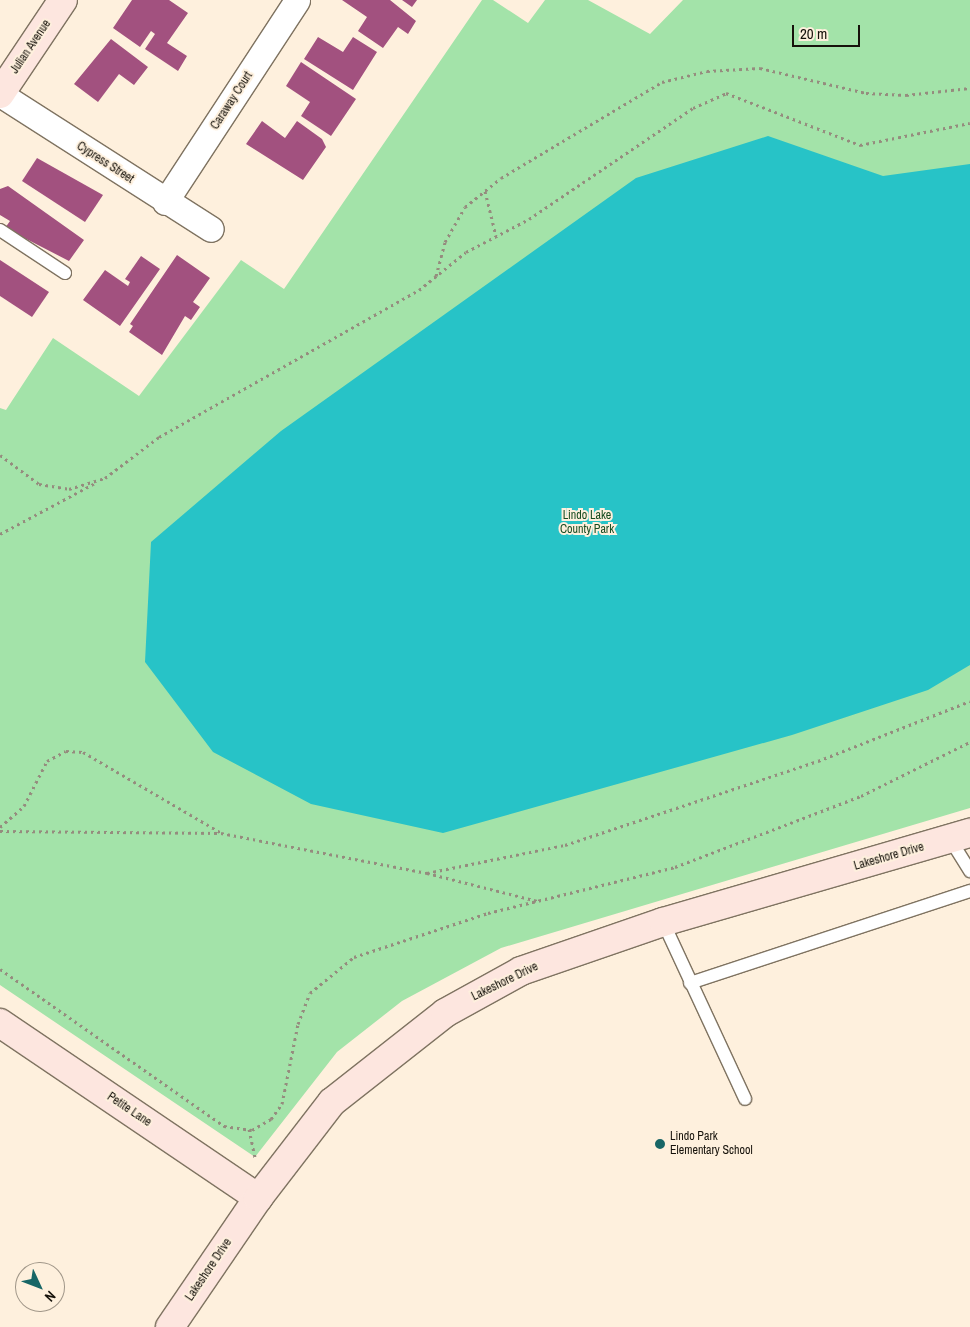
<!DOCTYPE html>
<html>
<head>
<meta charset="utf-8">
<style>
  body { margin:0 }
  #map { position:relative; width:970px; height:1327px; overflow:hidden; background:#fef0dd; font-family:"Archivo Narrow",sans-serif }
  div>[style] { position:absolute }
  .green>* { inset:0; background:#a3e3a9 }
  .water>* { inset:0; background:#27c3c7 }
  .building>* { inset:0; background:#a2517f }
  .path>* { height:3px; margin-top:-1.5px; transform-origin:0; background:repeating-linear-gradient(90deg,#958c7e 0 2.5px,transparent 0 6.5px) }
  .roads { filter:drop-shadow(1px 0 #7f7361) drop-shadow(-1px 0 #7f7361) drop-shadow(0 1px #7f7361) drop-shadow(0 -1px #7f7361) }
  .lane>* { height:12px; margin:-6px; padding:0 6px; transform-origin:6px; border-radius:6px; background:#fff }
  .street>* { height:25px; margin:-12.5px; padding:0 12.5px; transform-origin:12.5px; border-radius:12.5px; background:#fff }
  .secondary>* { height:28px; margin:-14px; padding:0 14px; transform-origin:14px; border-radius:14px; background:#fde6df }
  .dots>* { width:14px; height:14px; translate:-50% -50%; box-sizing:border-box; border:2px solid #fef0dd; border-radius:50% }
  span { translate:-50% -50%; white-space:nowrap; text-align:center; line-height:1.15; -webkit-text-stroke:4px #fef0dd; paint-order:stroke }
  .street-label { font-size:12px; color:#16120b }
  .park-label { font-size:12px; color:#174c21 }
  .poi-label { font-size:12px; color:#16120b }
  .left { translate:0 -50%; text-align:left }
  .north { position:absolute; left:15px; top:1262px; width:50px; height:50px; box-sizing:border-box; background:#fef0dd; border:1px solid #a19789; border-radius:50%; rotate:133deg; font-size:14px; font-weight:700; line-height:20px; text-align:center; color:#16120b }
  .north::after { content:''; display:block; margin:auto; width:18px; height:22px; background:#186666; clip-path:polygon(50% 0,100% 100%,50% 72%,0 100%) }
  .scale { position:absolute; left:792px; top:25px; width:68px; height:22px; box-sizing:border-box; border:2px solid #16120b; border-top:0; padding-left:6px; font-size:15px; line-height:18px; white-space:nowrap; color:#16120b; -webkit-text-stroke:4px #fef0dd; paint-order:stroke }
</style>
</head>
<body>
<div id="map">
  <div class="green">
    <i style="clip-path:polygon(482px 0,493px 0,528px 23px,545px 0,588px 0,650px 34px,683px 0,970px 0,970px 808px,501px 948px,402px 1001px,337px 1052px,255px 1157px,0 985px,0 408px,6px 410px,53px 338px,139px 396px,241px 260px,284px 289px)"></i>
  </div>
  <div class="water">
    <i style="clip-path:polygon(768px 136px,883px 176px,970px 164px,970px 665px,928px 690px,792px 735px,443px 833px,311px 804px,213px 752px,145px 662px,151px 542px,281px 431px,636px 178px)"></i>
  </div>
  <div class="building">
    <i style="clip-path:polygon(132px 0,169px 0,188px 13px,167px 43px,187px 56px,178px 71px,145px 49px,155px 34px,151px 31px,140px 47px,113px 28px)"></i>
    <i style="clip-path:polygon(342px 0,390px 0,416px 21px,408px 34px,398px 27px,383px 48px,358px 31px,367px 17px)"></i>
    <i style="clip-path:polygon(402px 0,417px 0,412px 7px)"></i>
    <i style="clip-path:polygon(318px 37px,343px 52px,353px 37px,377px 52px,353px 90px,304px 59px)"></i>
    <i style="clip-path:polygon(111px 39px,148px 67px,134px 85px,119px 74px,98px 102px,74px 84px)"></i>
    <i style="clip-path:polygon(301px 62px,356px 99px,331px 136px,301px 116px,310px 102px,286px 86px)"></i>
    <i style="clip-path:polygon(262px 121px,285px 138px,297px 121px,322px 139px,326px 147px,303px 180px,246px 144px)"></i>
    <i style="clip-path:polygon(37px 158px,103px 195px,85px 222px,22px 181px)"></i>
    <i style="clip-path:polygon(8px 186px,84px 240px,69px 261px,5px 228px,10px 221px,0 215px,0 189px)"></i>
    <i style="clip-path:polygon(177px 255px,210px 278px,193px 302px,200px 307px,191px 320px,185px 316px,162px 355px,129px 332px,133px 326px,130px 324px)"></i>
    <i style="clip-path:polygon(141px 256px,160px 269px,120px 326px,83px 300px,105px 270px,128px 286px,130px 282px,125px 279px)"></i>
    <i style="clip-path:polygon(0 260px,49px 292px,32px 317px,0 296px)"></i>
  </div>
  <div class="path">
    <i style="left:485px;top:191px;width:46px;rotate:76.3deg"></i>
    <i style="left:436px;top:276px;width:35px;rotate:-75deg"></i>
    <i style="left:445px;top:242px;width:40px;rotate:-60.3deg"></i>
    <i style="left:465px;top:207px;width:46px;rotate:-38.9deg"></i>
    <i style="left:501px;top:178px;width:187px;rotate:-30.8deg"></i>
    <i style="left:662px;top:82px;width:46px;rotate:-13.7deg"></i>
    <i style="left:707px;top:71px;width:53px;rotate:-3.2deg"></i>
    <i style="left:760px;top:68px;width:109px;rotate:13.3deg"></i>
    <i style="left:866px;top:93px;width:40px;rotate:2.9deg"></i>
    <i style="left:906px;top:95px;width:64px;rotate:-6.2deg"></i>
    <i style="left:0;top:455px;width:49px;rotate:36.6deg"></i>
    <i style="left:39px;top:484px;width:30px;rotate:9deg"></i>
    <i style="left:69px;top:489px;width:38px;rotate:-17deg"></i>
    <i style="left:105px;top:478px;width:68px;rotate:-37.2deg"></i>
    <i style="left:159px;top:437px;width:299px;rotate:-29.5deg"></i>
    <i style="left:419px;top:290px;width:60px;rotate:-39deg"></i>
    <i style="left:466px;top:252px;width:71px;rotate:-27.6deg"></i>
    <i style="left:529px;top:219px;width:198px;rotate:-34.1deg"></i>
    <i style="left:693px;top:108px;width:36px;rotate:-24deg"></i>
    <i style="left:726px;top:93px;width:144px;rotate:21.2deg"></i>
    <i style="left:860px;top:145px;width:112px;rotate:-11.3deg"></i>
    <i style="left:0;top:534px;width:110px;rotate:-28.2deg"></i>
    <i style="left:0;top:827px;width:32px;rotate:-41deg"></i>
    <i style="left:24px;top:806px;width:51px;rotate:-62.9deg"></i>
    <i style="left:47px;top:761px;width:21px;rotate:-28deg"></i>
    <i style="left:66px;top:751px;width:17px;rotate:3deg"></i>
    <i style="left:83px;top:752px;width:159px;rotate:30.3deg"></i>
    <i style="left:0;top:831px;width:221px;rotate:0.5deg"></i>
    <i style="left:221px;top:833px;width:210px;rotate:11deg"></i>
    <i style="left:427px;top:873px;width:114px;rotate:14.2deg"></i>
    <i style="left:427px;top:873px;width:141px;rotate:-11.5deg"></i>
    <i style="left:565px;top:845px;width:267px;rotate:-18.4deg"></i>
    <i style="left:818px;top:761px;width:163px;rotate:-21.5deg"></i>
    <i style="left:0;top:969px;width:274px;rotate:35deg"></i>
    <i style="left:224px;top:1126px;width:28px;rotate:8deg"></i>
    <i style="left:252px;top:1130px;width:22px;rotate:-30deg"></i>
    <i style="left:271px;top:1119px;width:19px;rotate:-54deg"></i>
    <i style="left:282px;top:1104px;width:82px;rotate:-78.7deg"></i>
    <i style="left:298px;top:1024px;width:33px;rotate:-69deg"></i>
    <i style="left:310px;top:993px;width:57px;rotate:-39.3deg"></i>
    <i style="left:354px;top:957px;width:141px;rotate:-18.2deg"></i>
    <i style="left:488px;top:913px;width:193px;rotate:-13.8deg"></i>
    <i style="left:675px;top:867px;width:199px;rotate:-20.9deg"></i>
    <i style="left:861px;top:796px;width:122px;rotate:-26.4deg"></i>
    <i style="left:249px;top:1129px;width:29px;rotate:78deg"></i>
  </div>
  <div class="roads">
    <div class="lane">
      <i style="left:0;top:230px;width:78px;rotate:33.5deg"></i>
      <i style="left:950px;top:839px;width:38px;rotate:58deg"></i>
      <i style="left:663px;top:922px;width:195px;rotate:65.1deg"></i>
      <i style="left:690px;top:983px;width:295px;rotate:-18.2deg"></i>
    </div>
    <div class="street">
      <i style="left:0;top:94px;width:250px;rotate:32.6deg"></i>
      <i style="left:165px;top:202px;width:241px;rotate:-56.8deg"></i>
    </div>
    <div class="secondary">
      <i style="left:0;top:94px;width:113px;rotate:-56.2deg"></i>
      <i style="left:0;top:1023px;width:312px;rotate:34.1deg"></i>
      <i style="left:170px;top:1327px;width:156px;rotate:-55.7deg"></i>
      <i style="left:258px;top:1198px;width:121px;rotate:-52.4deg"></i>
      <i style="left:332px;top:1102px;width:144px;rotate:-38.2deg"></i>
      <i style="left:445px;top:1013px;width:87px;rotate:-28.9deg"></i>
      <i style="left:521px;top:971px;width:150px;rotate:-19deg"></i>
      <i style="left:663px;top:922px;width:320px;rotate:-16.2deg"></i>
    </div>
  </div>
  <div class="dots">
    <i style="left:660px;top:1144px;background:#186666"></i>
  </div>
  <div class="street-label">
    <span style="left:31px;top:47px;rotate:-56deg">Julian Avenue</span>
    <span style="left:232px;top:101px;rotate:-57deg">Caraway Court</span>
    <span style="left:105px;top:163px;rotate:33deg">Cypress Street</span>
    <span style="left:889px;top:857px;rotate:-16deg">Lakeshore Drive</span>
    <span style="left:505px;top:982px;rotate:-26deg">Lakeshore Drive</span>
    <span style="left:129px;top:1110px;rotate:34deg">Petite Lane</span>
    <span style="left:209px;top:1270px;rotate:-56deg">Lakeshore Drive</span>
  </div>
  <div class="park-label">
    <span style="left:587px;top:523px">Lindo Lake<br>County Park</span>
  </div>
  <div class="poi-label">
    <span class="left" style="left:670px;top:1144px">Lindo Park<br>Elementary School</span>
  </div>
  <div class="north">N</div>
  <div class="scale">20 m</div>
</div>
</body>
</html>
